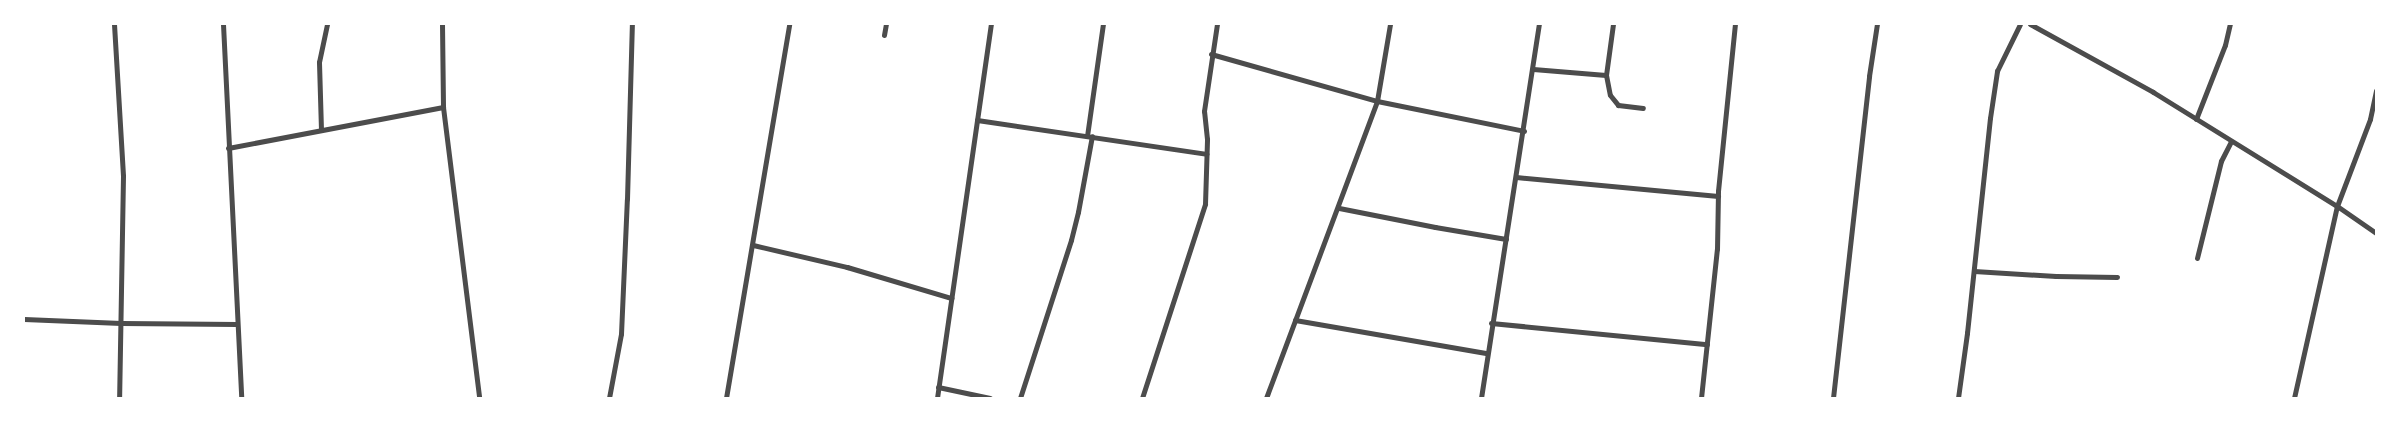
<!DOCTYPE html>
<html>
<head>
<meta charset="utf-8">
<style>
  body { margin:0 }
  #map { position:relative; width:2400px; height:422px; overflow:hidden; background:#fff; font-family:Montserrat,sans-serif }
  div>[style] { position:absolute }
  .minor>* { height:5px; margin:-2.5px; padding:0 2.5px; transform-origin:2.5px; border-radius:2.5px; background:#4c4c4c }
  span { translate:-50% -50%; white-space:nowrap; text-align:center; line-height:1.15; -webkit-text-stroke:4.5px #fff; paint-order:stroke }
  .frame { position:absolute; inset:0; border:25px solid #fff; pointer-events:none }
</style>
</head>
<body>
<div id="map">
  <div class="minor">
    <i style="left:114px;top:24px;width:152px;rotate:86.6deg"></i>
    <i style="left:123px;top:176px;width:222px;rotate:91deg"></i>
    <i style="left:223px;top:24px;width:374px;rotate:87.2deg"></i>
    <i style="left:442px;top:24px;width:83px;rotate:89.3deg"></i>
    <i style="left:443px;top:107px;width:293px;rotate:82.9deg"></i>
    <i style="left:1613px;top:24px;width:51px;rotate:97.8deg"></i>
    <i style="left:1606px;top:75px;width:20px;rotate:79deg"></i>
    <i style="left:1610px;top:95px;width:13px;rotate:51deg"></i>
    <i style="left:1618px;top:105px;width:25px;rotate:7deg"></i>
    <i style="left:2030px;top:24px;width:141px;rotate:28.9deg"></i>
    <i style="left:2153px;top:92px;width:216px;rotate:31.8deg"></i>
    <i style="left:2337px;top:206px;width:47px;rotate:34.7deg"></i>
    <i style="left:884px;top:35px;width:11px;rotate:-80deg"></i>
    <i style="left:1211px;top:54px;width:173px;rotate:15.8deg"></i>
    <i style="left:1377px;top:101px;width:150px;rotate:11.5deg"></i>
    <i style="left:1533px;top:69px;width:73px;rotate:4.7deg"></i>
    <i style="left:2196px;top:119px;width:79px;rotate:-68.6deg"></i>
    <i style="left:2225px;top:45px;width:22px;rotate:-77deg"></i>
    <i style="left:977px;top:120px;width:232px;rotate:8.4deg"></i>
    <i style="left:321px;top:130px;width:68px;rotate:-91.7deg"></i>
    <i style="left:319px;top:62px;width:39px;rotate:-78deg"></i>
    <i style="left:1087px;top:136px;width:113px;rotate:-81.9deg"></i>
    <i style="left:228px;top:148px;width:219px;rotate:-10.8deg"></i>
    <i style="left:1516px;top:177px;width:203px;rotate:5.4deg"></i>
    <i style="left:1339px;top:208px;width:98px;rotate:11.2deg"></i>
    <i style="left:1435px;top:227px;width:72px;rotate:9.6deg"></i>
    <i style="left:753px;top:245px;width:97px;rotate:13.2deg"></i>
    <i style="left:847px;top:267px;width:109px;rotate:16.6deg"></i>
    <i style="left:2197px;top:258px;width:100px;rotate:-76.1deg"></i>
    <i style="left:2221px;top:161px;width:22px;rotate:-63deg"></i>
    <i style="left:1974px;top:271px;width:82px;rotate:3.5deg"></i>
    <i style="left:2056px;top:276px;width:61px;rotate:0.9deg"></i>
    <i style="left:24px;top:319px;width:97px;rotate:2.4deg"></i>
    <i style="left:121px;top:323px;width:116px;rotate:0.5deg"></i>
    <i style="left:1295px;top:320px;width:195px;rotate:9.8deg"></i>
    <i style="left:1491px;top:323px;width:217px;rotate:5.6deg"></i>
    <i style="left:938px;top:387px;width:53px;rotate:11.9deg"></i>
    <i style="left:609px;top:398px;width:65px;rotate:-79.4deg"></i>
    <i style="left:621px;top:334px;width:135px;rotate:-87.5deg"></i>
    <i style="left:627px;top:199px;width:175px;rotate:-88.4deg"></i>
    <i style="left:726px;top:398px;width:379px;rotate:-80.4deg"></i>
    <i style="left:937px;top:398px;width:378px;rotate:-81.8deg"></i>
    <i style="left:1020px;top:398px;width:166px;rotate:-72.1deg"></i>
    <i style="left:1071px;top:240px;width:29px;rotate:-76deg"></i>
    <i style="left:1078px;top:212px;width:77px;rotate:-79.6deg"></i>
    <i style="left:1142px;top:398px;width:204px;rotate:-72deg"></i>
    <i style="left:1205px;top:204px;width:65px;rotate:-88.2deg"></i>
    <i style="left:1207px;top:139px;width:28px;rotate:-96deg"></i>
    <i style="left:1204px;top:111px;width:88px;rotate:-81.5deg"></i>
    <i style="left:1266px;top:398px;width:317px;rotate:-69.5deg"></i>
    <i style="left:1377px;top:101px;width:78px;rotate:-80.4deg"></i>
    <i style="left:1481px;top:398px;width:378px;rotate:-81.2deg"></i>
    <i style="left:1701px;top:398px;width:150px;rotate:-83.9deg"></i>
    <i style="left:1717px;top:249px;width:58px;rotate:-89deg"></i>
    <i style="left:1718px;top:191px;width:168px;rotate:-84.2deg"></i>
    <i style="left:1833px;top:398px;width:324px;rotate:-83.6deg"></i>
    <i style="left:1869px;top:76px;width:53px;rotate:-81.3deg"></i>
    <i style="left:1958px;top:398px;width:66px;rotate:-82.1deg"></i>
    <i style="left:1967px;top:333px;width:216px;rotate:-83.9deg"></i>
    <i style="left:1990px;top:118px;width:48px;rotate:-81.5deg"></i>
    <i style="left:1997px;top:71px;width:52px;rotate:-63.9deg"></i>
    <i style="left:2294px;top:398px;width:197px;rotate:-77.4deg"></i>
    <i style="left:2337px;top:206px;width:93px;rotate:-69.2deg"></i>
    <i style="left:2370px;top:119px;width:29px;rotate:-78deg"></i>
  </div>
  <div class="frame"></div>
</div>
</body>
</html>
